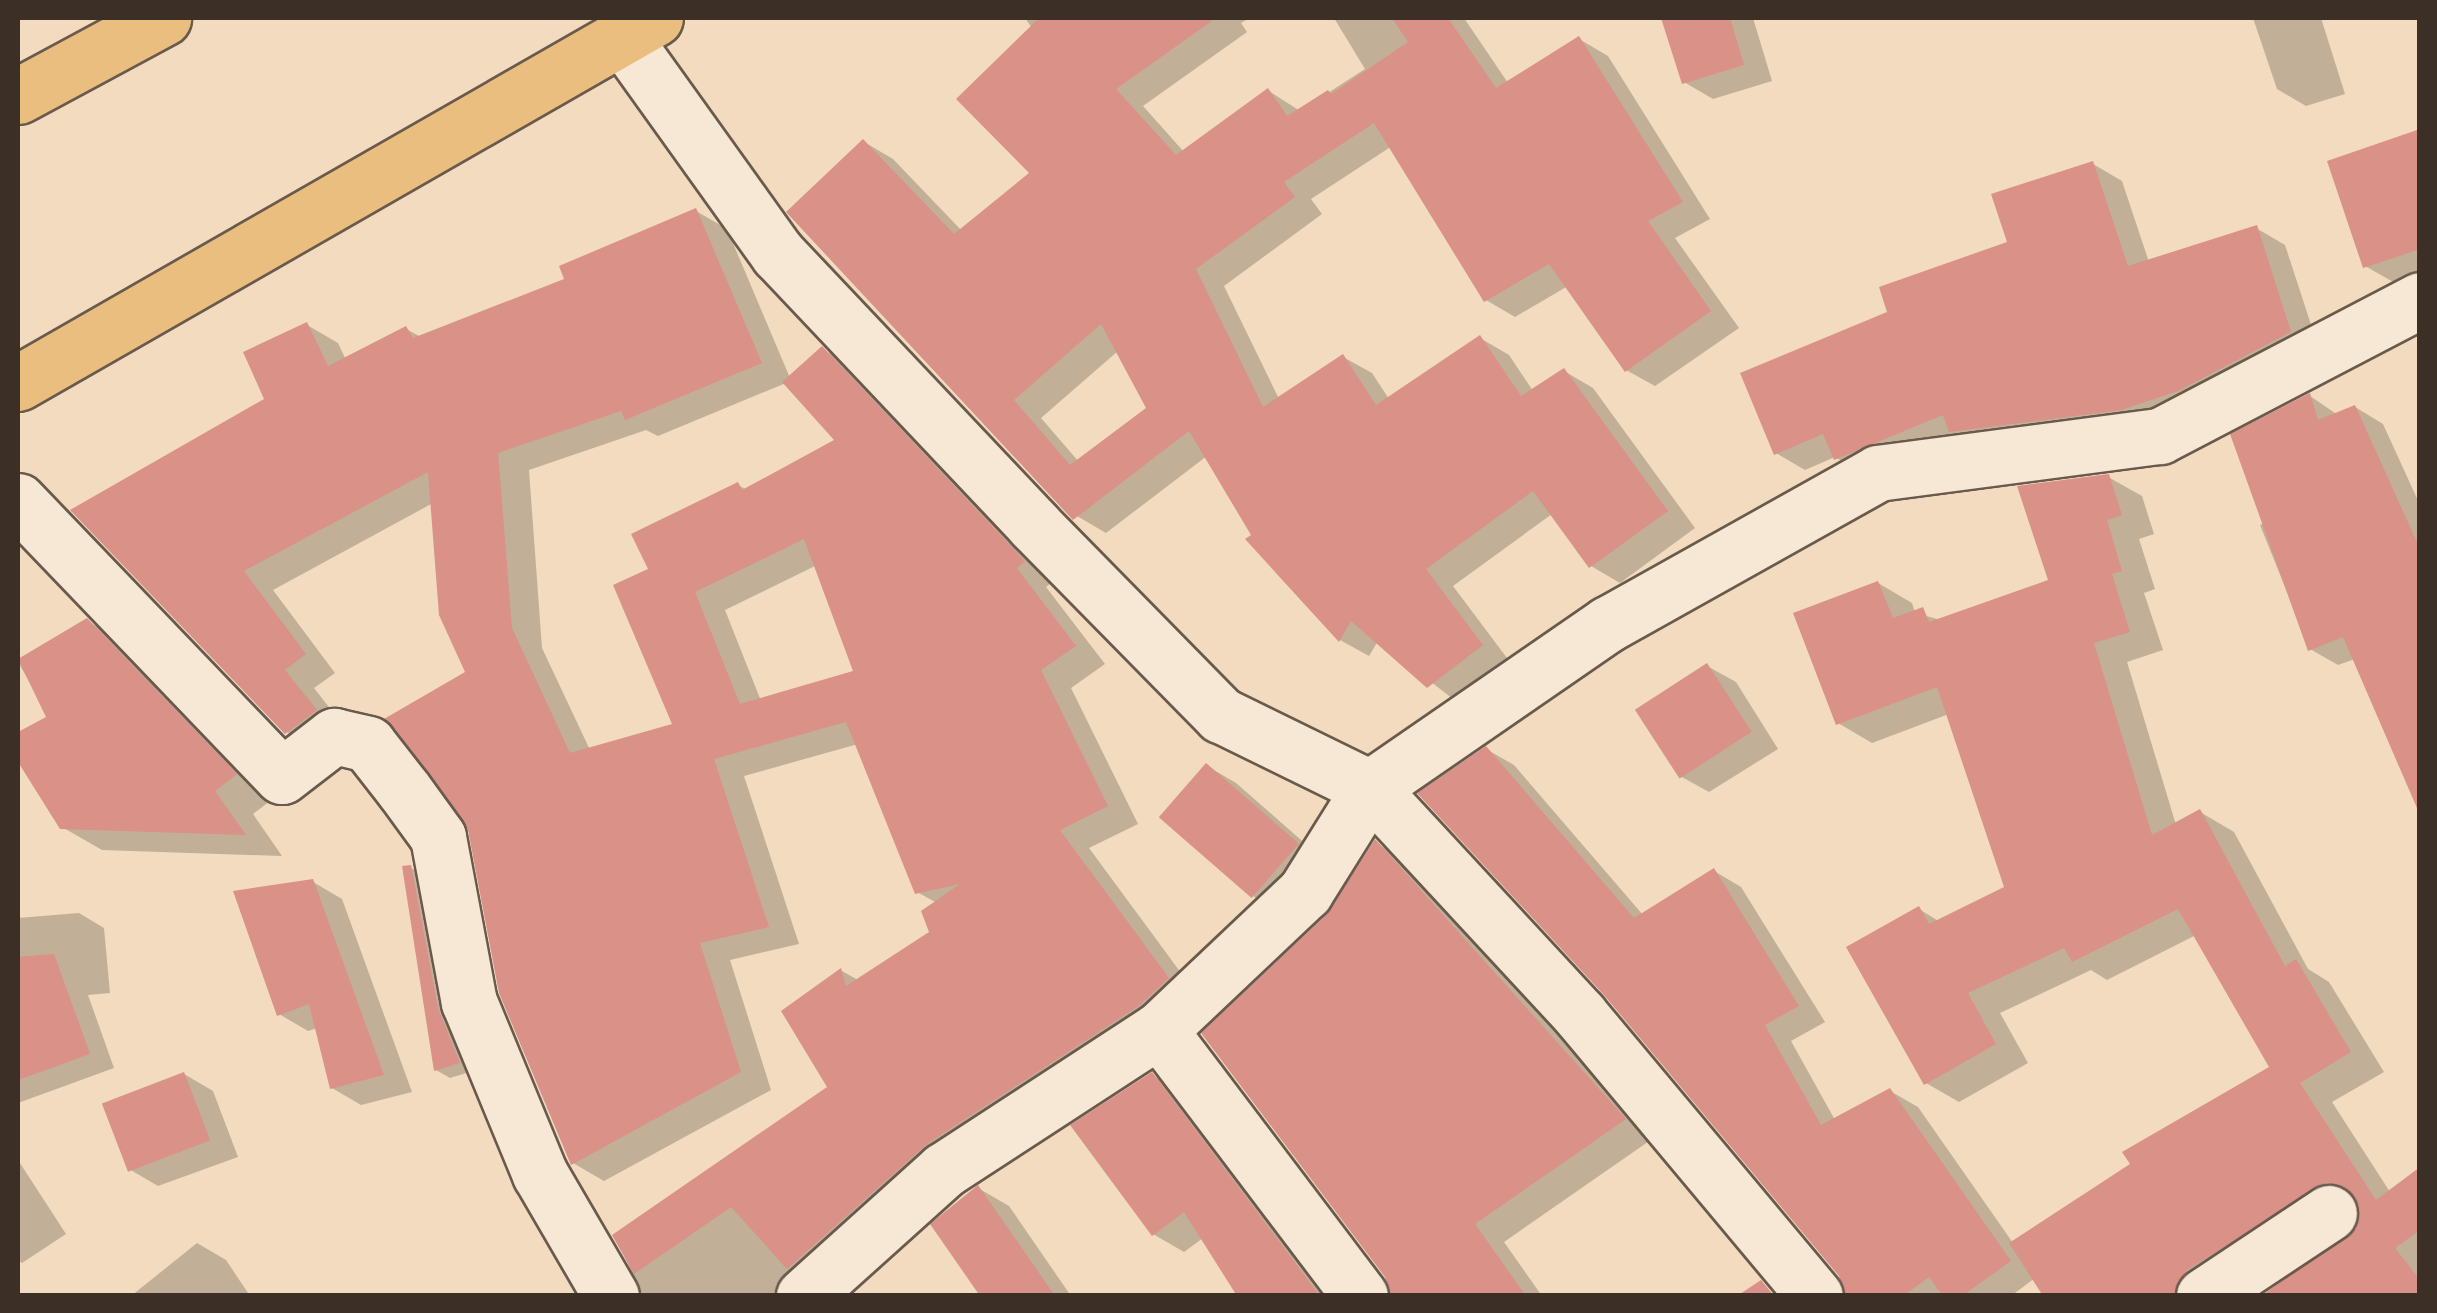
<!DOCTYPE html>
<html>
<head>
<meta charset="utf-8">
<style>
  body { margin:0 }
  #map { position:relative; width:2437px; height:1313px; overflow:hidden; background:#f2dbbe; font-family:"IM FELL French Canon",serif }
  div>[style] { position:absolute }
  .shadow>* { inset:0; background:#0003 }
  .building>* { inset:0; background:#d99188; transform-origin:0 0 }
  .roads { filter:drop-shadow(2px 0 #695a4c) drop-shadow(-2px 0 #695a4c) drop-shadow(0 2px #695a4c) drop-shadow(0 -2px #695a4c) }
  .minor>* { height:55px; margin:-27.5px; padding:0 27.5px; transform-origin:27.5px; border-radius:27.5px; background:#f7e8d5 }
  .primary>* { height:55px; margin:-27.5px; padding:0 27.5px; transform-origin:27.5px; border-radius:27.5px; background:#e9be7f }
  span { translate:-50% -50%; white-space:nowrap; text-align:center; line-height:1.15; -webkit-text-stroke:9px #f7e8d5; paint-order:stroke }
  .frame { position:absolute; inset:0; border:20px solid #3b2f26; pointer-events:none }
</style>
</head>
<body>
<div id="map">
  <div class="shadow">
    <i style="clip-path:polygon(evenodd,1025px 18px,1249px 18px,1241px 23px,1247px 32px,1143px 106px,1184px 152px,1269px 91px,1300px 111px,1365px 69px,1334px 18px,1464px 18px,1508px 83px,1579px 39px,1608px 56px,1710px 219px,1675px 238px,1739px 328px,1655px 386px,1626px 370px,1568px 286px,1515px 317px,1486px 300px,1392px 146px,1311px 199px,1322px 214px,1224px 286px,1279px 399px,1343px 357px,1372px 373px,1389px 399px,1480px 338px,1509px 355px,1533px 391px,1564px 371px,1593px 388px,1695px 528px,1620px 583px,1591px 566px,1552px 514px,1453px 586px,1510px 662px,1457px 702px,1378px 641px,1369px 656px,1340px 640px,1249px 540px,1254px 536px,1207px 456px,1106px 533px,1077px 516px,864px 142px,893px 159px,962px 231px,1033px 173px,1032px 28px,1025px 18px,1118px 351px,1149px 408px,1079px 462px,1041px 418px,1118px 351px)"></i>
    <i style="clip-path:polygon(1664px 18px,1753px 18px,1772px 81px,1713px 99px,1684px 82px)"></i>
    <i style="clip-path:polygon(2253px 18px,2321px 18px,2345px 94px,2306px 106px,2277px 89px)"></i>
    <i style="clip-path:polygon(2420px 132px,2420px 275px,2395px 283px,2365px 266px)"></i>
    <i style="clip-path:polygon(2093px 164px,2122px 181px,2149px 262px,2256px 228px,2285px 245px,2319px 349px,2208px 407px,1866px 475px,1835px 457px,1805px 470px,1776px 453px,1890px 313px,2010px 243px)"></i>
    <i style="clip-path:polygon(evenodd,696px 211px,727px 229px,790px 378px,822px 349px,853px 367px,1055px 580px,1046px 587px,1105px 664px,1071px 688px,1138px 824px,1089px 848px,1198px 996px,813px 1296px,643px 1296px,615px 1236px,831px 1087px,842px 971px,858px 980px,932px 933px,937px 903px,917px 892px,858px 744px,744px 776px,799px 944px,730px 960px,771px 1090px,604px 1181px,573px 1163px,433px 503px,273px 590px,335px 673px,314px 688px,346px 729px,318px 750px,287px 732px,74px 511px,268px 400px,307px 325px,338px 343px,346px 360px,406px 329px,421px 337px,568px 281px,696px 211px,786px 383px,838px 441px,747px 490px,738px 485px,651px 570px,675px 726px,590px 750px,542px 648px,529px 470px,646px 430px,658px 436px,786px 383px,696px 211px,817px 565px,856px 673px,761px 701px,725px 610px,817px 565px)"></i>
    <i style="clip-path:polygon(2310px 396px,2338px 415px,2355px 407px,2383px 424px,2420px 505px,2420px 777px,2355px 659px,2338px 665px,2310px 649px,2260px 525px,2268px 522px)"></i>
    <i style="clip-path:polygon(2108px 477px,2142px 496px,2154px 534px,2139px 539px,2155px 589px,2144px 593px,2163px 650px,2127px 662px,2176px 825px,2200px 812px,2234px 832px,2308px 969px,2329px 982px,2384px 1072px,2332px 1102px,2390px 1192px,2420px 1170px,2420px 1296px,2359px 1229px,2359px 1204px,2346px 1205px,2217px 1296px,2046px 1296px,2035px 1278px,2011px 1296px,1845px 1296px,1841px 1275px,1486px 749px,1514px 765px,1643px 915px,1714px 871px,1741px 887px,1825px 1022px,1791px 1041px,1835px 1120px,1890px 1091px,1918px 1107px,2013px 1243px,2273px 1068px,2196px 935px,2107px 980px,2091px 970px,2000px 1013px,2028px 1063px,1959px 1102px,1926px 1083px,1919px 909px,1940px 922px,2007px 888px,1949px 714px,1872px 743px,1838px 723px,1878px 583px,1912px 603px,1915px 613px,1941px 620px,2051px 582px)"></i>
    <i style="clip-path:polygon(87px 621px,127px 644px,274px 798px,253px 814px,282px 856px,102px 850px,62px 827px,18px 757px,18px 735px,50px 718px,18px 662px)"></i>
    <i style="clip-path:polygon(1707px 666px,1736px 682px,1778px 749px,1709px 792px,1680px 776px)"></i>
    <i style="clip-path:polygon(1207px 766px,1236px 783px,1326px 862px,1283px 914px,1254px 897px)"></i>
    <i style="clip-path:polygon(1376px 843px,1406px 860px,1655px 1137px,1504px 1242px,1542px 1296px,1389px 1296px,1329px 916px)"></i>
    <i style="clip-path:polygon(411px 868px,425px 876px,473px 1071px,450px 1078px,436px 1070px)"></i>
    <i style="clip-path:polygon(313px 882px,342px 899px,412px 1092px,361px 1105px,332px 1088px,317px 1028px,308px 1031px,279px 1014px)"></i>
    <i style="clip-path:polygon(79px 913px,104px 928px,110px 993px,88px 995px,114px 1068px,18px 1103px,18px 918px)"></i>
    <i style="clip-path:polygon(184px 1074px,213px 1091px,238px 1157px,158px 1186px,129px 1169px)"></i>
    <i style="clip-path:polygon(1152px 1075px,1183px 1093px,1336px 1296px,1240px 1296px,1203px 1238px,1184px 1252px,1153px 1234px)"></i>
    <i style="clip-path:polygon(18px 1160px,66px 1234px,22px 1263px,18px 1260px)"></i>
    <i style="clip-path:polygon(978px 1188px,1009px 1206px,1071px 1296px,984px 1296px)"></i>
    <i style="clip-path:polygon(197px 1243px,226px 1260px,250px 1296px,131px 1296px)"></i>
  </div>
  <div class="building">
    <i style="clip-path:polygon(evenodd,1039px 18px,1216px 18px,1116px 89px,1176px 155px,1268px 88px,1287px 116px,1328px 90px,1331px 94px,1408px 42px,1392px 18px,1448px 18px,1496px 88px,1579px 36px,1683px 202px,1648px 221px,1711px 311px,1625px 372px,1549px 264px,1484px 302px,1374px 123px,1284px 182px,1295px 197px,1196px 269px,1263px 407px,1343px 354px,1376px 405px,1480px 335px,1521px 396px,1564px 368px,1668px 511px,1589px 568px,1533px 491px,1426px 569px,1483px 645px,1427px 688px,1351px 621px,1339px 642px,1245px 539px,1251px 535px,1189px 431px,1073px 520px,786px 212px,863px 139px,954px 234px,1029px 173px,956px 99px,1039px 18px,1101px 324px,1146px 408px,1070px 465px,1014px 400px,1101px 324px)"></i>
    <i style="clip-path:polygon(1661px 18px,1730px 18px,1744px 65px,1682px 84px)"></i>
    <i style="clip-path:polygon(2420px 129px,2420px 249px,2363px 268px,2327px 161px)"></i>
    <i style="clip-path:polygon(2093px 161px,2128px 266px,2257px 225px,2291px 332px,2178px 391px,2121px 410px,1949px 432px,1943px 415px,1834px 460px,1823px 434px,1774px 455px,1740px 373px,1887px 312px,1879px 287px,2007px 242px,1991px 194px)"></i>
    <i style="clip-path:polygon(evenodd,696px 208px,762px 363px,625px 420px,621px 411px,498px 453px,512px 628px,570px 753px,672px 724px,613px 585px,648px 569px,631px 534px,738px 482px,742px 490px,834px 440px,782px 382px,822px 346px,1025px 561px,1017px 568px,1076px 646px,1041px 670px,1108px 806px,1060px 830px,1169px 978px,1140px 1005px,927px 1144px,787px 1269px,731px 1207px,634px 1274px,612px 1235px,827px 1087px,781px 1011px,841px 968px,846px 986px,929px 932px,921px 911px,960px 884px,915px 894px,846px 722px,714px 759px,769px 927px,700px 943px,741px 1072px,571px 1165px,499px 993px,468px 830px,384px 719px,465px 672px,439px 615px,428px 472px,244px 571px,306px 654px,285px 670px,317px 710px,285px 734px,70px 510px,264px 399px,243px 352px,307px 322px,328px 366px,406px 326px,413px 338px,564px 279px,559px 266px,696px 208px,804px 539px,853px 671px,740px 704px,695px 592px,804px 539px)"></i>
    <i style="clip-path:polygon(2310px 393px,2318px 420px,2355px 405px,2420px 549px,2420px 815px,2343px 637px,2308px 651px,2230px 434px)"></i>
    <i style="clip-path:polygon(2109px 474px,2122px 515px,2107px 520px,2122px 571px,2112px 574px,2130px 632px,2094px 643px,2152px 835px,2200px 809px,2285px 966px,2296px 959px,2351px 1052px,2300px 1083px,2376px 1200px,2420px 1167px,2420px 1230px,2395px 1248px,2420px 1280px,2420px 1296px,2261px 1296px,2356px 1228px,2355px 1197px,2328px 1182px,2187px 1270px,2173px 1296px,2043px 1296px,2009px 1243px,2130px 1164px,2122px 1152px,2269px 1067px,2178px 909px,2072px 962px,2064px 948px,1968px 993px,1996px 1044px,1924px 1085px,1846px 947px,1919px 906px,1929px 924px,2004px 887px,1937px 687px,1836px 725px,1793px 613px,1878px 581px,1893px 618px,1923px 607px,1929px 622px,2048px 580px,2017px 486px)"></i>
    <i style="clip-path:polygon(87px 618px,237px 774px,215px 791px,246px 835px,60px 829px,18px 762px,18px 732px,46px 717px,18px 659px)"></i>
    <i style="left:1707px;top:663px;width:82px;height:86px;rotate:57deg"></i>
    <i style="clip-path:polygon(1486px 746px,1634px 918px,1714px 868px,1799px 1006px,1765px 1025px,1821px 1125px,1890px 1088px,2011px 1261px,1962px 1296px,1943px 1296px,1929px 1277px,1903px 1296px,1845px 1296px,1839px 1276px,1604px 995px,1417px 793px)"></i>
    <i style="left:1206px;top:763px;width:123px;height:72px;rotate:41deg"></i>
    <i style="clip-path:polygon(1375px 839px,1626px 1119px,1475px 1224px,1526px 1296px,1391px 1296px,1385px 1277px,1201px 1033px,1327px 914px)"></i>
    <i style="clip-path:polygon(411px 865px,438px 1008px,460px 1063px,434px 1071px,402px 866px)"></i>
    <i style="clip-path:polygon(313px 879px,384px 1075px,330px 1089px,309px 1004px,277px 1016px,233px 891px)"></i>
    <i style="clip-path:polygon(54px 954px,90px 1054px,18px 1080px,18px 957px)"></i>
    <i style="left:184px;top:1072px;width:73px;height:88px;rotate:69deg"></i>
    <i style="clip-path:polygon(1152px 1072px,1320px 1296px,1237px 1296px,1184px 1212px,1152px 1236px,1070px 1125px)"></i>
    <i style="clip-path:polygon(978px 1185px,1055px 1296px,980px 1296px,930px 1224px)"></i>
    <i style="clip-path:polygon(1761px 1280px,1774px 1296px,1737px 1296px)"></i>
  </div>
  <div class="roads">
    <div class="minor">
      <i style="left:621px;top:35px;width:269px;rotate:54.4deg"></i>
      <i style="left:778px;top:254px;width:373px;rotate:46.6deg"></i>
      <i style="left:1034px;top:525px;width:267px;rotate:45.5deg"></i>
      <i style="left:1221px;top:715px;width:166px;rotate:26.1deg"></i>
      <i style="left:1370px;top:788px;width:309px;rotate:47.2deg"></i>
      <i style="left:1580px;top:1015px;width:366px;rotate:50.1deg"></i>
      <i style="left:18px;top:501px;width:381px;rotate:46.2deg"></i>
      <i style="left:282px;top:776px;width:66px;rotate:-37.6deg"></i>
      <i style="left:334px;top:736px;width:35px;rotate:13deg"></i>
      <i style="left:368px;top:744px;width:58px;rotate:52deg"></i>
      <i style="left:404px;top:790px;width:58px;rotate:54.1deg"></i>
      <i style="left:438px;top:837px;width:168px;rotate:79.4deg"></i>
      <i style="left:469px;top:1002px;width:186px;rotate:67.6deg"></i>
      <i style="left:540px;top:1174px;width:141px;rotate:59.8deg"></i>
      <i style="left:1159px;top:1030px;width:333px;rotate:52.9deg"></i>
      <i style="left:804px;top:1296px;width:188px;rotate:-42deg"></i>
      <i style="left:944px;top:1170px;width:257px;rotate:-33.1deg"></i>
      <i style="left:1159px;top:1030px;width:201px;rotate:-43.4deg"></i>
      <i style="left:1305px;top:892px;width:123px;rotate:-58deg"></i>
      <i style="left:1370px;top:788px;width:289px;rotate:-34.6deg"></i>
      <i style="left:1608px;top:624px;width:309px;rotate:-29.2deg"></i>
      <i style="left:1878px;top:473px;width:284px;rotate:-7.5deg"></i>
      <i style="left:2160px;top:436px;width:293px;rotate:-27.6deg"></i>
      <i style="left:2204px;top:1296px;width:150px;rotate:-33.6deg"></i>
    </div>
    <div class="primary">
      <i style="left:18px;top:96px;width:165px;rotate:-28.3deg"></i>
      <i style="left:18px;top:383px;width:734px;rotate:-29.81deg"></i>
    </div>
  </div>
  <div class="frame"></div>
</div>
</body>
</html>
